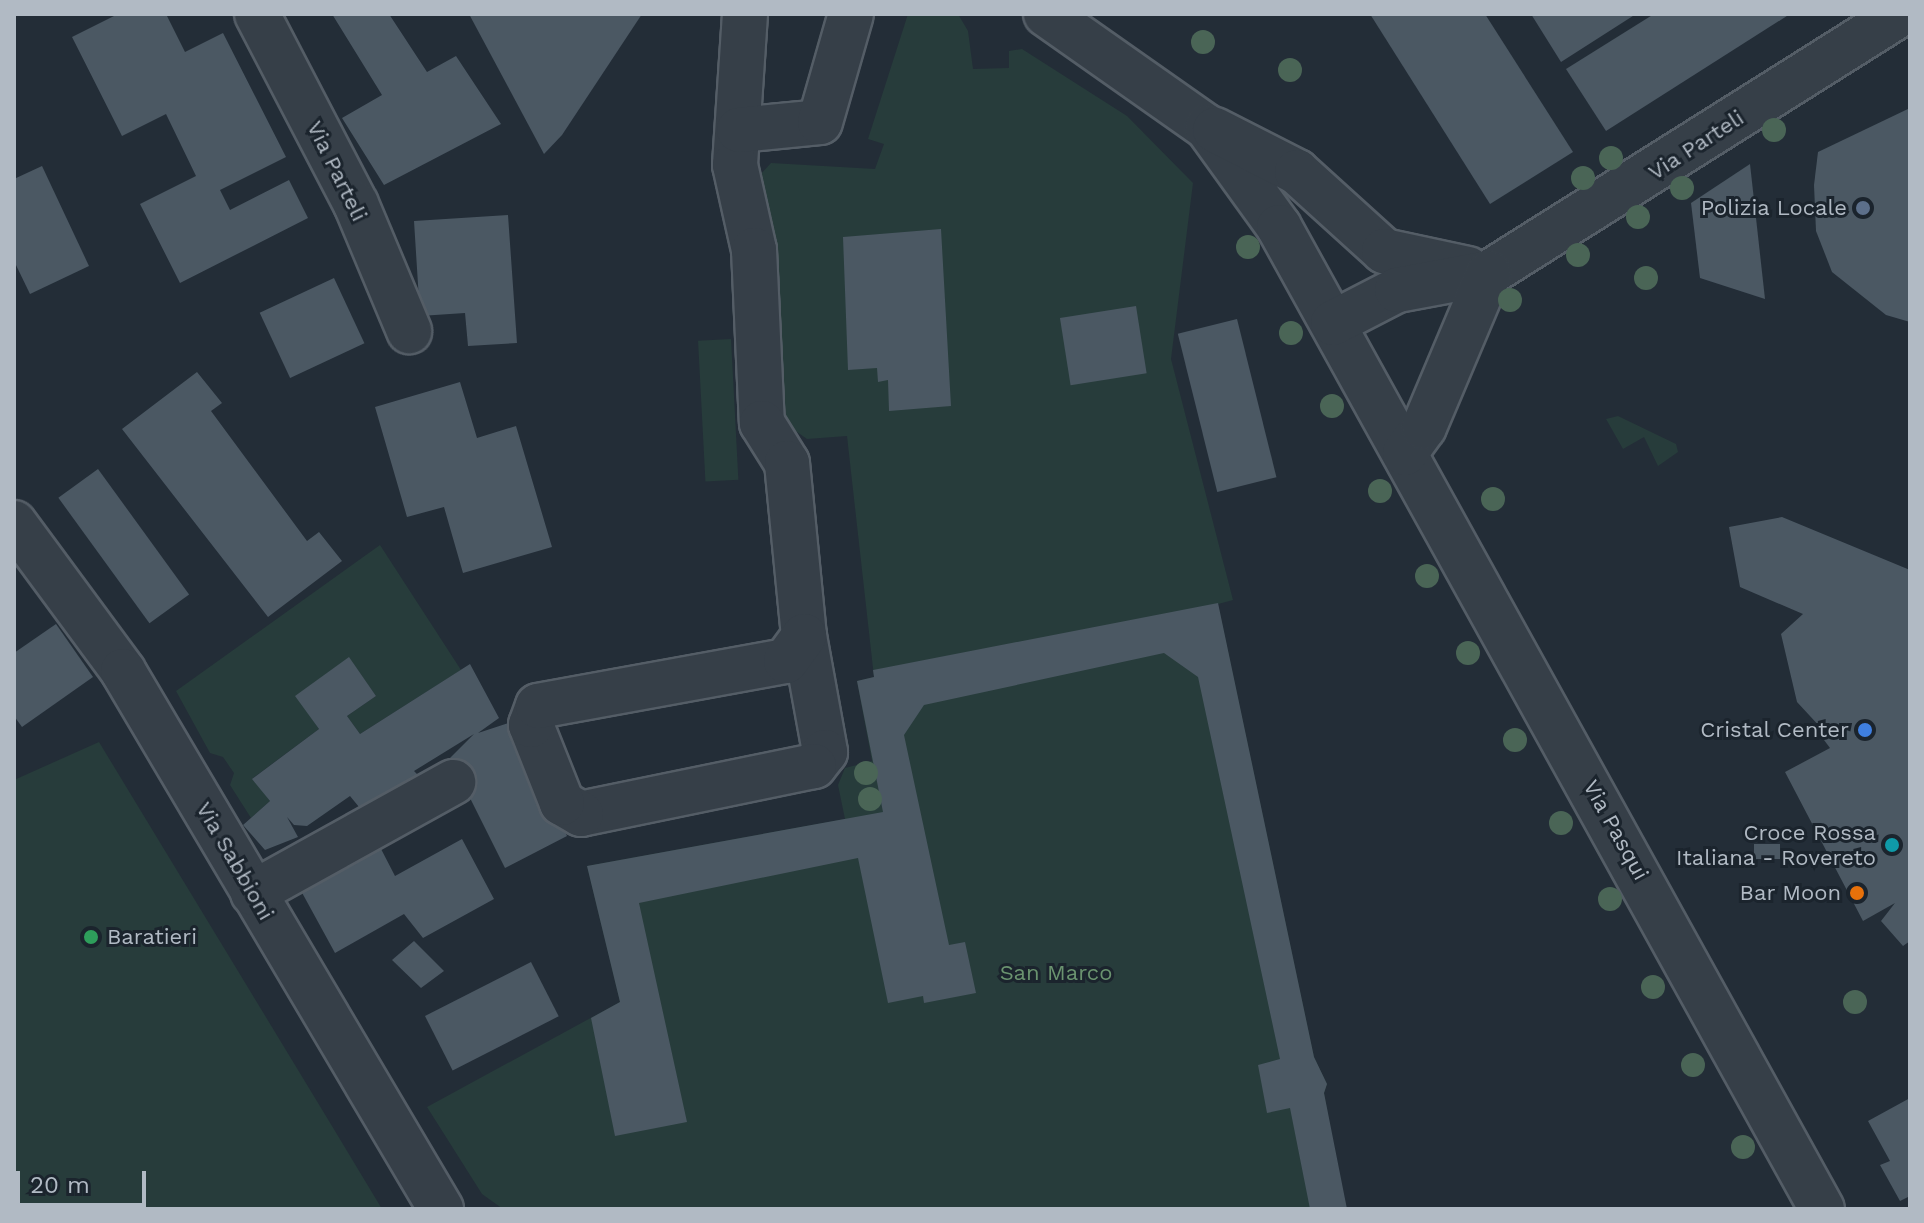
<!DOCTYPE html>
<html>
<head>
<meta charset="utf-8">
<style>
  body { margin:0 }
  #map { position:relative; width:1924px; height:1223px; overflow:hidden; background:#232d37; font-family:"Work Sans",sans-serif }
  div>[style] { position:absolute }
  .green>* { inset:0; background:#273c3b; transform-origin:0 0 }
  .building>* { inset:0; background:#4b5863; transform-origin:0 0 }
  .roads { filter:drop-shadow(2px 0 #545d66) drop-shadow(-2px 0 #545d66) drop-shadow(0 2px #545d66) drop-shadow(0 -2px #545d66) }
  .minor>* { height:44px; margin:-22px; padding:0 22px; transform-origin:22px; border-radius:22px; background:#363f48 }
  .trees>* { width:24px; height:24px; margin:-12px; border-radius:50%; background:#4a6556 }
  .dots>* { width:22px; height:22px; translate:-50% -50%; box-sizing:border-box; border:4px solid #1b242d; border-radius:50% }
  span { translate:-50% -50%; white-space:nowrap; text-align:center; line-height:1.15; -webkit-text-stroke:6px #1b242d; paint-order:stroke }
  .street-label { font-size:22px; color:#b1bac4 }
  .poi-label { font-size:22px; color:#b1bac4 }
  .right { translate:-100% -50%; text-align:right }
  .left { translate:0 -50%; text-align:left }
  .park-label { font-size:22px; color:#6a936f }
  .frame { position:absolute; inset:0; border:16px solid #b1bac4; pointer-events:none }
  .scale { position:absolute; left:16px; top:1171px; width:130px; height:36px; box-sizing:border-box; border:4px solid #b1bac4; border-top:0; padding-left:10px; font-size:24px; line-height:28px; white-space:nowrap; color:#b1bac4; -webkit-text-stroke:6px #1b242d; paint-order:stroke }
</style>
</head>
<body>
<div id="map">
  <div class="green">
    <i style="clip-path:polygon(908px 14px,958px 14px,968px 31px,973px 69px,1009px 68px,1009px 51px,1022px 49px,1127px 116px,1193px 183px,1171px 359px,1233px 600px,1218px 604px,1314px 1057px,1327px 1084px,1324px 1093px,1345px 1209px,503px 1209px,482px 1194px,427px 1107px,620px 1002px,587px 866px,845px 819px,838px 785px,845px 768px,872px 761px,857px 681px,874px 677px,847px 436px,807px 439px,780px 420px,758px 177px,771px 163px,875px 169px,884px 144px,868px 139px)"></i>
    <i style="left:731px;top:339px;width:141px;height:33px;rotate:87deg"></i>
    <i style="clip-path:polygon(1618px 416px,1676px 444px,1678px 452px,1658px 466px,1644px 437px,1623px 449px,1606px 419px)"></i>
    <i style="clip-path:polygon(380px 545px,461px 670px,360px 734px,347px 716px,376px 696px,349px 658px,296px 696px,319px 729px,253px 778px,270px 801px,251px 818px,230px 785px,234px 773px,223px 757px,210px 753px,176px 691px)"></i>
    <i style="clip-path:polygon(99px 742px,332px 1126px,382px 1209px,14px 1209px,14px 780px)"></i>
  </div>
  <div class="building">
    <i style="clip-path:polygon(118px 14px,166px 14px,185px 52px,223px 33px,286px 157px,220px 190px,230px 210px,289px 180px,308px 218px,180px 283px,140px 204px,196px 176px,166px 114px,122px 136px,72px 37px)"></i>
    <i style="clip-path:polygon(332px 14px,389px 14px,427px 72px,456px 56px,501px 124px,384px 185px,342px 118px,382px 95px)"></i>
    <i style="clip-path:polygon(469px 14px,642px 14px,562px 135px,544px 154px)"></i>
    <i style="clip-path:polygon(1370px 14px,1485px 14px,1573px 152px,1490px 204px)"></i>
    <i style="clip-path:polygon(1531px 14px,1636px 14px,1561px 62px)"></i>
    <i style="clip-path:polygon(1654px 14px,1790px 14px,1606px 131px,1566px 69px)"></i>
    <i style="clip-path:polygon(1910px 108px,1910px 322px,1886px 315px,1832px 272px,1816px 231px,1814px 185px,1818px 152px)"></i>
    <i style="clip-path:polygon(1750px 164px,1765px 299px,1700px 278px,1691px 203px)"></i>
    <i style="clip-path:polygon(42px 166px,89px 266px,30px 294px,14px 261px,14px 179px)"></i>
    <i style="clip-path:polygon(508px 215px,517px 343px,468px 346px,465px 313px,420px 316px,414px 221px)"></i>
    <i style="clip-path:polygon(941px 229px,951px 406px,889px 411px,888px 380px,878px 382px,877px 368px,848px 370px,843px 237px)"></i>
    <i style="left:334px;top:278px;width:72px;height:82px;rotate:65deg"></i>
    <i style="left:1136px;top:306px;width:68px;height:77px;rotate:81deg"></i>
    <i style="left:1237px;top:319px;width:163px;height:61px;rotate:76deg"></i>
    <i style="clip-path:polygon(197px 372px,222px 403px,211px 411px,307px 541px,319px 532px,342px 561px,268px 617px,122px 429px)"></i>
    <i style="clip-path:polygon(460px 382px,477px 438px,516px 426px,552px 547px,463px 573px,444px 507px,407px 517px,375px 407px)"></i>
    <i style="left:98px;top:469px;width:155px;height:49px;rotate:54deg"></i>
    <i style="clip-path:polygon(1782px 517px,1910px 570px,1910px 941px,1903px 946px,1881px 921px,1895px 903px,1863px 921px,1785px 772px,1830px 748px,1818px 732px,1822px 729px,1797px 702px,1781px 634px,1803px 614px,1740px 587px,1729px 527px)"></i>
    <i style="clip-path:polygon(1218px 603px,1314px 1057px,1327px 1084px,1324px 1093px,1347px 1209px,1310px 1209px,1290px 1108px,1267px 1113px,1258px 1065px,1280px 1059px,1198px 677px,1164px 653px,924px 705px,904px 735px,949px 945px,965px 942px,976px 993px,924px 1003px,923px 996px,888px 1003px,858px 858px,639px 903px,687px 1122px,615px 1136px,591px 1018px,620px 1002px,587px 866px,883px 812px,857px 681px,874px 677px,873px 670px)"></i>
    <i style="clip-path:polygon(56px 624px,93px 677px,22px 727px,14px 716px,14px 653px)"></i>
    <i style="clip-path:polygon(349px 657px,376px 696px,347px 716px,360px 734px,470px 664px,499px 718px,478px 733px,515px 721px,567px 836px,505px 868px,450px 758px,474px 734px,414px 771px,426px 783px,368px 818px,350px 796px,307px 826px,294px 825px,287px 817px,298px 837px,265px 850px,243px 825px,270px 801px,252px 779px,319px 729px,295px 696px)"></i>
    <i style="clip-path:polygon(462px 839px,494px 899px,423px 938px,404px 914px,335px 953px,300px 889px,379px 845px,395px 876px)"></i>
    <i style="left:1754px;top:844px;width:26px;height:15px"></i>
    <i style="clip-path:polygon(414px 941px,444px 971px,421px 988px,392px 960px)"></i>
    <i style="left:531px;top:962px;width:61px;height:119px;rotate:63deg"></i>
    <i style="clip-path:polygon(1910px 1098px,1910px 1196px,1900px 1201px,1880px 1165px,1890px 1161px,1868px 1121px)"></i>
  </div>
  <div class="roads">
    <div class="minor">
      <i style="left:257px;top:14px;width:214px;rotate:62.5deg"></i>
      <i style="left:356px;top:204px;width:138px;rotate:67.3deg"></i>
      <i style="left:745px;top:14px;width:151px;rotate:93.8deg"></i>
      <i style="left:735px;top:165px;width:87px;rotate:77.4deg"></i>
      <i style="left:754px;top:250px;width:173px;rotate:87.4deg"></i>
      <i style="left:762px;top:423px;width:47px;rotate:58deg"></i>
      <i style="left:787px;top:463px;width:174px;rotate:84.4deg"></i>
      <i style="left:804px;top:636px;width:118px;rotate:79.7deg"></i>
      <i style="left:825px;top:752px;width:18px;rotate:128deg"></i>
      <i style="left:814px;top:766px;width:238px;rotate:168.4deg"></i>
      <i style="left:581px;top:814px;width:22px;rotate:-150deg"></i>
      <i style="left:562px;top:803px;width:84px;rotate:-111.7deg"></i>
      <i style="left:531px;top:725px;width:20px;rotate:-70deg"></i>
      <i style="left:538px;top:706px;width:252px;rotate:-10.3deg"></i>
      <i style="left:786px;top:661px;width:31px;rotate:-54deg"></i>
      <i style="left:1046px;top:14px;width:197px;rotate:35.1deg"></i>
      <i style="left:1207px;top:127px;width:123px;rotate:54.2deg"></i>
      <i style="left:1279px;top:227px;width:1122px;rotate:61.06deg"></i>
      <i style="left:739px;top:130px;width:81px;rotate:-5.6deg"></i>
      <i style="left:820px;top:122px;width:112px;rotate:-74deg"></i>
      <i style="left:1215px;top:130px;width:92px;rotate:27.1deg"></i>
      <i style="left:1297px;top:172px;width:118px;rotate:42.2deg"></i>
      <i style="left:1384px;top:251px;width:86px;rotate:12.1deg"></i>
      <i style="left:1333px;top:323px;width:72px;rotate:-27.3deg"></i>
      <i style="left:1397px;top:290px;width:94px;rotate:-10.5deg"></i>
      <i style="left:1489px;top:273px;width:486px;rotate:-32.2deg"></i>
      <i style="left:1405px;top:453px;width:32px;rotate:-54deg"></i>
      <i style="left:1424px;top:427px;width:167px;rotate:-67.1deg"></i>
      <i style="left:14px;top:523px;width:184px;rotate:53.6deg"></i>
      <i style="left:123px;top:671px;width:625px;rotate:59.41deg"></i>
      <i style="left:253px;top:893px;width:229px;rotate:-29deg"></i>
    </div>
  </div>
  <div class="trees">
    <i style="left:1203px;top:42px"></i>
    <i style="left:1290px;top:70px"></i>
    <i style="left:1774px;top:130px"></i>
    <i style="left:1611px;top:158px"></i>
    <i style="left:1583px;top:178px"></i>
    <i style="left:1682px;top:188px"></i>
    <i style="left:1638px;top:217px"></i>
    <i style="left:1248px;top:247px"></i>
    <i style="left:1578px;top:255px"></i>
    <i style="left:1646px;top:278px"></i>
    <i style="left:1510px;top:300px"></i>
    <i style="left:1291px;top:333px"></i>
    <i style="left:1332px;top:406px"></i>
    <i style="left:1380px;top:491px"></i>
    <i style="left:1493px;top:499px"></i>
    <i style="left:1427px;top:576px"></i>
    <i style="left:1468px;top:653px"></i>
    <i style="left:1515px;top:740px"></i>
    <i style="left:866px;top:773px"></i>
    <i style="left:870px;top:799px"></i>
    <i style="left:1561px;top:823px"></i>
    <i style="left:1610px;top:899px"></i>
    <i style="left:1653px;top:987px"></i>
    <i style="left:1855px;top:1002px"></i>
    <i style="left:1693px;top:1065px"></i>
    <i style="left:1743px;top:1147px"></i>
  </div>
  <div class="dots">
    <i style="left:1863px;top:208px;background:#5c6f8a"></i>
    <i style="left:1865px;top:730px;background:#3f7fe0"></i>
    <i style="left:1892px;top:845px;background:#0f9aa8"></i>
    <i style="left:1857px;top:893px;background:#e8710a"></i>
    <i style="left:91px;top:937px;background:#2e9e5b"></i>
  </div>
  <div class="street-label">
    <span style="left:1696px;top:145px;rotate:-33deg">Via Parteli</span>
    <span style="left:337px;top:171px;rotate:64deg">Via Parteli</span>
    <span style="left:1616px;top:830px;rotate:61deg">Via Pasqui</span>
    <span style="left:235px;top:861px;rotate:60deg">Via Sabbioni</span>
  </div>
  <div class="poi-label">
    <span class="right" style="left:1847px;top:208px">Polizia Locale</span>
    <span class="right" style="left:1849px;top:730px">Cristal Center</span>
    <span class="right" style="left:1876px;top:845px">Croce Rossa<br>Italiana - Rovereto</span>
    <span class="right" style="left:1841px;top:893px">Bar Moon</span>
    <span class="left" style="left:107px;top:937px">Baratieri</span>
  </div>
  <div class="park-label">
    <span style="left:1056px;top:973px">San Marco</span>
  </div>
  <div class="frame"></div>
  <div class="scale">20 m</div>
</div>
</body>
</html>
